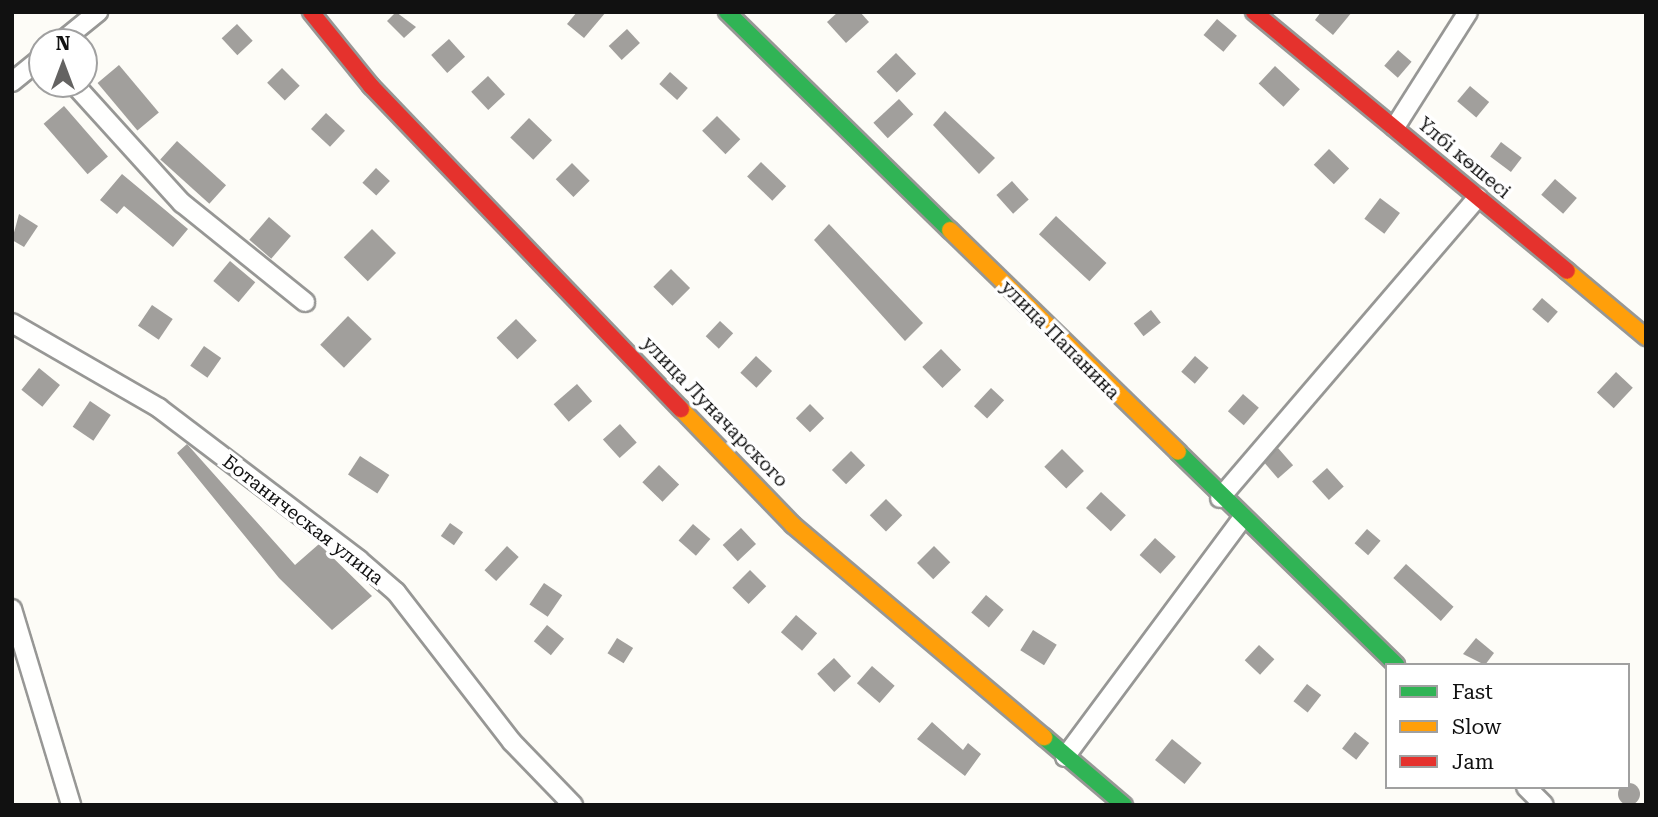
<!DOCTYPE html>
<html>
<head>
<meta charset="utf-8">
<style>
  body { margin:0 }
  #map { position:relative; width:1658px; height:817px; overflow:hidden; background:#fdfcf7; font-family:"Roboto Serif",serif }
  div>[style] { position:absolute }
  .building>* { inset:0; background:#a19f9c; transform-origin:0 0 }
  .round { border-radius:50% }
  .roads { filter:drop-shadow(2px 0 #979795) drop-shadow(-2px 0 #979795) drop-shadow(0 2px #979795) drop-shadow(0 -2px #979795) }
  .street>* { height:18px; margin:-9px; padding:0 9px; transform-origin:9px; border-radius:9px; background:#fffffe }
  .fast>* { height:16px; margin:-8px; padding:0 8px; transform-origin:8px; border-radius:8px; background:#30b455 }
  .slow>* { height:16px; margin:-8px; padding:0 8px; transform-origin:8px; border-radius:8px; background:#ff9f0a }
  .jam>* { height:16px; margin:-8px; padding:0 8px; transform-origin:8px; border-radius:8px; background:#e5322d }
  span { translate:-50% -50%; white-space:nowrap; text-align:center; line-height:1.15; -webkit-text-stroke:7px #fff; paint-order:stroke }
  .street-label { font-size:19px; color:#111 }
  .frame { position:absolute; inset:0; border:14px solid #111; pointer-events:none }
  .legend { position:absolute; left:1385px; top:663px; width:245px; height:126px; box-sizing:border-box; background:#fff; border:2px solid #a0a0a0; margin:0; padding:9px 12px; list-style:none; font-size:21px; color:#111 }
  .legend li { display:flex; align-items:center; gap:14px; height:35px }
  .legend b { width:35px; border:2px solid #a0a0a0 }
  .north { position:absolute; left:28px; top:28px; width:70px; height:70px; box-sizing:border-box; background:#fff; border:2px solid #a0a0a0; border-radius:50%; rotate:0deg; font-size:19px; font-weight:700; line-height:28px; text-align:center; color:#111 }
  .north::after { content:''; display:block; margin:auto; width:24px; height:32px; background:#646362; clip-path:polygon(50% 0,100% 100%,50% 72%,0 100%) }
</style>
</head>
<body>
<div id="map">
  <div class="building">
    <i style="clip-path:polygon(396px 12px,416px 27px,404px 38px,387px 21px)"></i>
    <i style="clip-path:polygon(577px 12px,606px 12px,584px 38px,567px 24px)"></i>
    <i style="clip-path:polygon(838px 12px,860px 12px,869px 22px,846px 43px,827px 22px)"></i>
    <i style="clip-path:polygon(1321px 12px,1352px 12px,1333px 35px,1315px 20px)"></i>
    <i style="left:1217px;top:19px;width:26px;height:21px;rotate:40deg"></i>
    <i style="left:237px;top:24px;width:23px;height:21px;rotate:47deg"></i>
    <i style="left:627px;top:29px;width:19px;height:25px;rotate:47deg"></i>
    <i style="left:449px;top:39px;width:24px;height:24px;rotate:48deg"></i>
    <i style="left:1398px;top:50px;width:18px;height:21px;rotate:41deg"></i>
    <i style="left:896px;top:53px;width:29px;height:27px;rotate:46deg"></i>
    <i style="left:119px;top:65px;width:62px;height:28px;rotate:50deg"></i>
    <i style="left:1275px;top:66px;width:34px;height:24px;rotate:43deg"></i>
    <i style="left:282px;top:68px;width:25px;height:21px;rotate:45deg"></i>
    <i style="left:670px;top:72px;width:24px;height:16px;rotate:42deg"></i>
    <i style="left:488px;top:76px;width:25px;height:23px;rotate:47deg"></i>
    <i style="left:1470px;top:86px;width:25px;height:20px;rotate:40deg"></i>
    <i style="left:899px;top:99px;width:21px;height:35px;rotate:47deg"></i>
    <i style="left:64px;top:106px;width:67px;height:27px;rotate:49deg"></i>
    <i style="clip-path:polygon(945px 111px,995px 158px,979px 174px,933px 125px)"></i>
    <i style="left:326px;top:113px;width:26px;height:22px;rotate:43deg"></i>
    <i style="left:717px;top:116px;width:33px;height:21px;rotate:45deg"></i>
    <i style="left:529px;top:118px;width:32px;height:27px;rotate:44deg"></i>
    <i style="left:177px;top:141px;width:66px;height:25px;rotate:42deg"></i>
    <i style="left:1501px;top:142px;width:26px;height:18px;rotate:37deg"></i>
    <i style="left:1329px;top:149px;width:28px;height:22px;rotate:44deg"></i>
    <i style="left:761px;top:162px;width:35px;height:20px;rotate:44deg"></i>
    <i style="left:572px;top:163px;width:25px;height:23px;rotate:45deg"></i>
    <i style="left:376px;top:168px;width:19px;height:20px;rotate:43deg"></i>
    <i style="clip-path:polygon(122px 174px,188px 229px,173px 247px,124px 206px,117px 214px,100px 200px)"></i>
    <i style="left:1555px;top:179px;width:29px;height:21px;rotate:41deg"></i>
    <i style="left:1012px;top:181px;width:25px;height:21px;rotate:48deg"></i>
    <i style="left:1380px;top:198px;width:25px;height:26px;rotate:37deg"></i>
    <i style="clip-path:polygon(19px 214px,38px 226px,24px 247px,12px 240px)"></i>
    <i style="left:1056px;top:216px;width:69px;height:25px;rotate:43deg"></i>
    <i style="left:269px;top:217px;width:29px;height:30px;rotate:41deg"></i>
    <i style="clip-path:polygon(829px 224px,923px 323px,905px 341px,814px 240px)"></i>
    <i style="left:372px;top:229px;width:34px;height:40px;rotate:45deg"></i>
    <i style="left:230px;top:261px;width:33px;height:26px;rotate:40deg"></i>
    <i style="left:671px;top:269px;width:27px;height:25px;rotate:45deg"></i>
    <i style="left:1542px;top:298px;width:21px;height:15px;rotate:41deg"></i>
    <i style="left:152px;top:305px;width:25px;height:25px;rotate:34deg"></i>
    <i style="left:1151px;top:310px;width:16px;height:22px;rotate:52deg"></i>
    <i style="left:348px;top:316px;width:33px;height:40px;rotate:44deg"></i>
    <i style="left:516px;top:319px;width:30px;height:27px;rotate:46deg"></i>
    <i style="left:720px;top:321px;width:18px;height:21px;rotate:43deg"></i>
    <i style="left:204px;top:346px;width:21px;height:24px;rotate:35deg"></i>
    <i style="left:941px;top:349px;width:29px;height:26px;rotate:46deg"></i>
    <i style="left:756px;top:356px;width:22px;height:23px;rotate:43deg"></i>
    <i style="left:1195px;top:356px;width:18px;height:21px;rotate:41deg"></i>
    <i style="left:39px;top:368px;width:27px;height:28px;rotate:39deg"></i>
    <i style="left:1616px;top:372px;width:23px;height:28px;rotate:43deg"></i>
    <i style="left:577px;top:384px;width:23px;height:31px;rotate:49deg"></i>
    <i style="left:991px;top:388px;width:18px;height:25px;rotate:43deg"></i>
    <i style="left:1243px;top:394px;width:21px;height:23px;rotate:41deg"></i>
    <i style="left:90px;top:401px;width:25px;height:31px;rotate:34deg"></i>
    <i style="left:810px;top:404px;width:20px;height:20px;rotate:45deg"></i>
    <i style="left:620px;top:424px;width:25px;height:23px;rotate:48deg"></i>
    <i style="clip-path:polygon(187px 444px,295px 565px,319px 544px,372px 596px,332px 630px,279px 578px,177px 453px)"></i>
    <i style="left:1278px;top:448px;width:23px;height:20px;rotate:49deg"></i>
    <i style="left:1062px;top:449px;width:31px;height:25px;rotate:45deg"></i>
    <i style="left:851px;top:451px;width:20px;height:27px;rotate:45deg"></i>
    <i style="left:360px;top:456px;width:35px;height:22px;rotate:33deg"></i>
    <i style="left:659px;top:465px;width:28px;height:24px;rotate:44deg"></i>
    <i style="left:1327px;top:468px;width:25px;height:20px;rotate:48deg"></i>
    <i style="left:1101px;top:492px;width:34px;height:22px;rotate:43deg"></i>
    <i style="left:886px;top:499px;width:23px;height:23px;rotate:45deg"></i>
    <i style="left:450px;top:523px;width:16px;height:16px;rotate:35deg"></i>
    <i style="left:693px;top:524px;width:23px;height:22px;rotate:41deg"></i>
    <i style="left:741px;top:528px;width:22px;height:25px;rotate:47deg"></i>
    <i style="left:1367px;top:529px;width:18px;height:19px;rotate:41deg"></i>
    <i style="left:1155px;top:538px;width:28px;height:23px;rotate:42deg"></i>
    <i style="left:507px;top:546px;width:16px;height:33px;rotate:43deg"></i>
    <i style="left:934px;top:546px;width:23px;height:24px;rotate:45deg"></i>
    <i style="left:1406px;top:564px;width:64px;height:19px;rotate:42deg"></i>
    <i style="left:750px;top:570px;width:23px;height:25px;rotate:45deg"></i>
    <i style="left:544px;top:583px;width:22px;height:26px;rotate:34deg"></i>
    <i style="left:986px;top:595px;width:23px;height:23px;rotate:40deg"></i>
    <i style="left:796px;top:615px;width:28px;height:23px;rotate:41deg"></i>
    <i style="left:547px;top:625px;width:22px;height:21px;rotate:39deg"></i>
    <i style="left:1033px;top:630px;width:28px;height:24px;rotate:32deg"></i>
    <i style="left:617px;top:638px;width:19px;height:18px;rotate:32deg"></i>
    <i style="clip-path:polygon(1476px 638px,1494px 653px,1485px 665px,1463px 654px)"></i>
    <i style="left:1259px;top:645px;width:21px;height:21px;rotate:43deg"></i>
    <i style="left:834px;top:658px;width:25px;height:23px;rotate:47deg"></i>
    <i style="left:872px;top:666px;width:30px;height:23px;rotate:41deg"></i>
    <i style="left:1307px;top:684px;width:18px;height:22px;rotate:38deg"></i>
    <i style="clip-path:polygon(932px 722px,963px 750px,968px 743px,981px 754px,965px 776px,917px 739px)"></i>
    <i style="left:1355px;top:732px;width:18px;height:21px;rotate:38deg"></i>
    <i style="left:1172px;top:739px;width:38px;height:27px;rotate:39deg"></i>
    <i class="round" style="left:1618px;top:783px;width:22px;height:22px"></i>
  </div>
  <div class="roads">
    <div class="street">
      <i style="left:61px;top:42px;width:48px;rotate:-39deg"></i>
      <i style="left:12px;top:82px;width:38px;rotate:-39deg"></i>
      <i style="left:74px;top:84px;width:161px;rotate:47.8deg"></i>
      <i style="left:182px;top:203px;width:158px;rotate:38.8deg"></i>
      <i style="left:1395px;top:127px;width:136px;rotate:-57.6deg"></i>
      <i style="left:12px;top:323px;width:170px;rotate:30deg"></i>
      <i style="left:159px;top:408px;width:251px;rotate:37.2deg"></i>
      <i style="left:359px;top:560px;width:49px;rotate:40.9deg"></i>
      <i style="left:396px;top:592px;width:190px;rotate:52.3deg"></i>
      <i style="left:512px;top:742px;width:88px;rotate:45.9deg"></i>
      <i style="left:1220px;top:498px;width:396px;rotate:-49.4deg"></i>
      <i style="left:12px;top:609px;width:205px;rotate:73.2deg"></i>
      <i style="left:1065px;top:757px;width:297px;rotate:-53.4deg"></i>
      <i style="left:1526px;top:787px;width:25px;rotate:45deg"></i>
    </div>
    <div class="fast">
      <i style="left:727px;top:12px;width:312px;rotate:44.4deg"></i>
      <i style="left:1178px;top:452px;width:305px;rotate:44.3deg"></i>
      <i style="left:1044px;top:737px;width:105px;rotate:40.4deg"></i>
    </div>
    <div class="slow">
      <i style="left:950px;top:230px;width:318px;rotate:44.2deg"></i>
      <i style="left:1567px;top:271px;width:103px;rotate:39.9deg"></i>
      <i style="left:681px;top:409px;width:161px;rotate:46deg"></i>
      <i style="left:793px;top:525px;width:329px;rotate:40.2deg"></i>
    </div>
    <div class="jam">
      <i style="left:311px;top:12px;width:95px;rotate:51deg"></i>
      <i style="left:371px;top:86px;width:448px;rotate:46.2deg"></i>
      <i style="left:1254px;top:12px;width:406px;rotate:39.6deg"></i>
    </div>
  </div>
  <div class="street-label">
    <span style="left:1464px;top:158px;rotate:40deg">Үлбі көшесі</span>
    <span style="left:1060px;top:340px;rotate:45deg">улица Папанина</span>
    <span style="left:715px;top:412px;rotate:46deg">улица Луначарского</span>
    <span style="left:303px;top:520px;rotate:38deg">Ботаническая улица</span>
  </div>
  <div class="frame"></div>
  <ul class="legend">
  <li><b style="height:9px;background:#30b455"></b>Fast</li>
  <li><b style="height:9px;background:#ff9f0a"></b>Slow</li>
  <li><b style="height:9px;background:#e5322d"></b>Jam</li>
  </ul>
  <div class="north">N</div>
</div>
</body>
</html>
